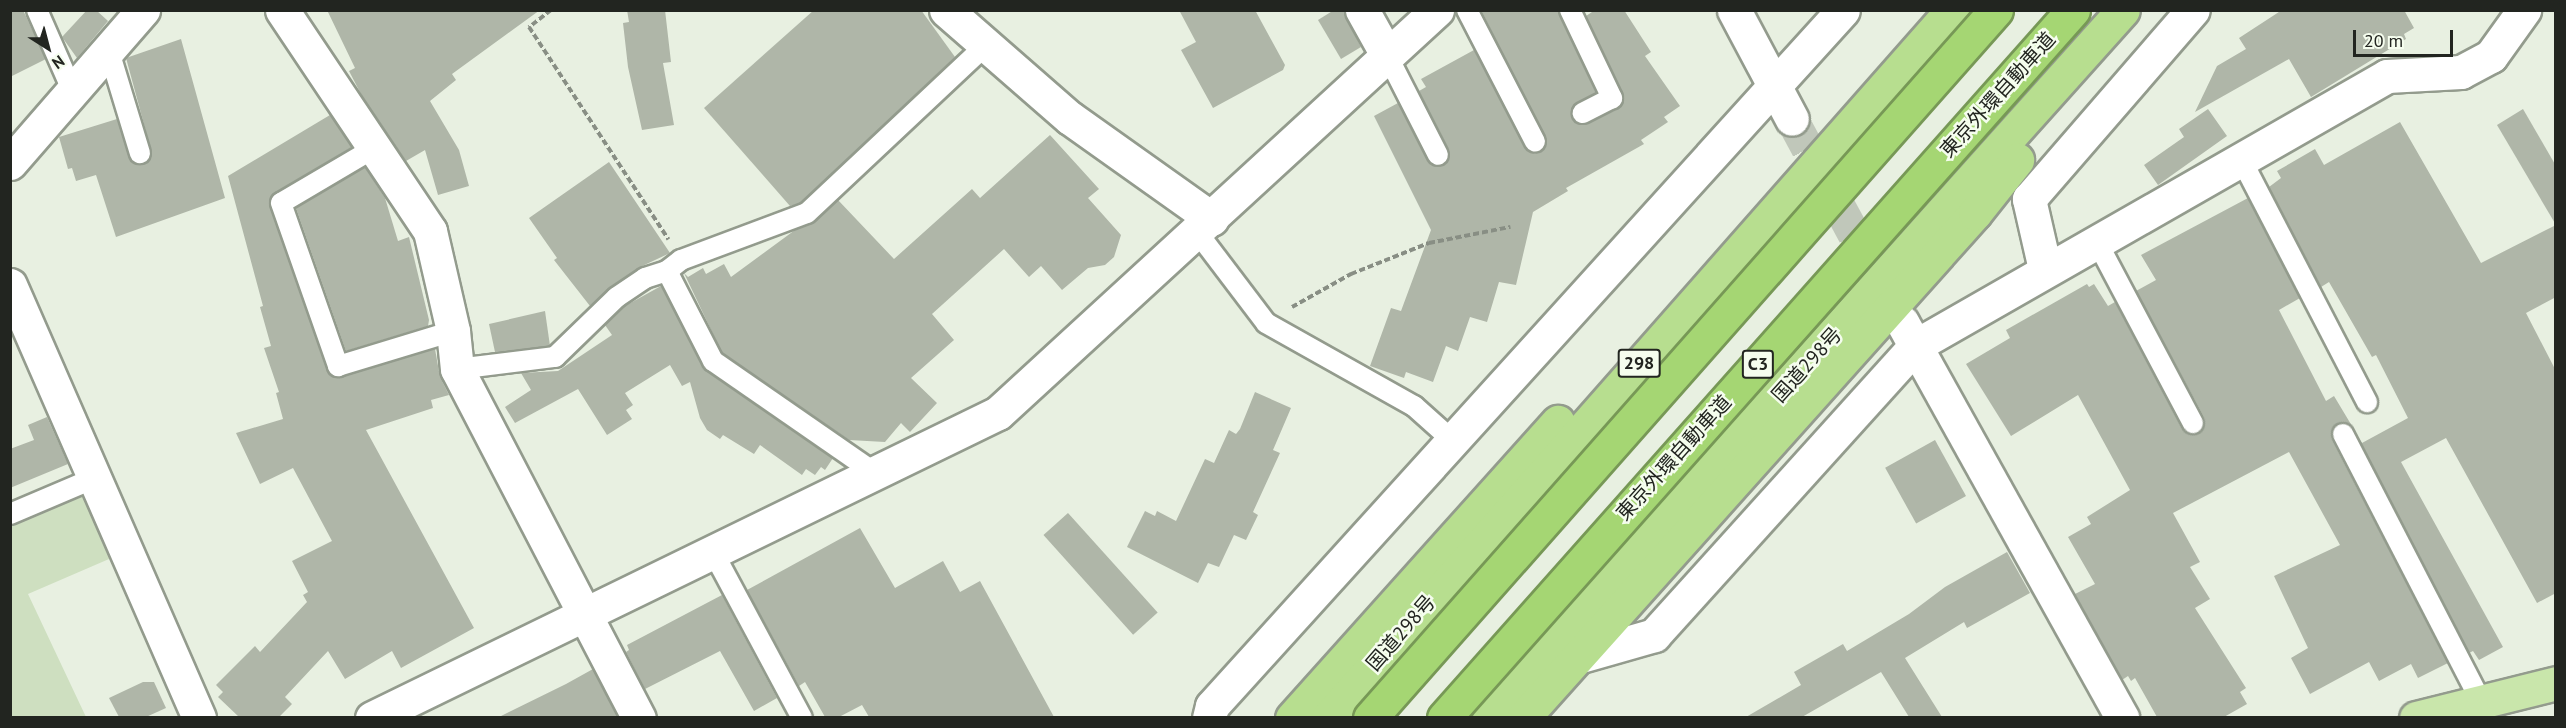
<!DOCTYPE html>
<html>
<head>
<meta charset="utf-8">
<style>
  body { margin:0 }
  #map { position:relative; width:2566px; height:728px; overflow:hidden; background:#e8f0e1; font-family:"PT Sans","Noto Sans JP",sans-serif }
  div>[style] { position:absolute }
  .green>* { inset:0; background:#cedfc0 }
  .building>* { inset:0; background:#afb6a8; transform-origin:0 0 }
  .tertiary-tunnel>* { height:33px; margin-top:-16.5px; transform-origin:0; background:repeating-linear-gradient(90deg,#c0c7ba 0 33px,transparent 0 49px) }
  .path>* { height:4px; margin-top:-2px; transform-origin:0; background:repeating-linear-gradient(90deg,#888e84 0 6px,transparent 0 9px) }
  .roads { filter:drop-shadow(2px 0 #939b8d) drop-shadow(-2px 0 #939b8d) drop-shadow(0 2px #939b8d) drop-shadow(0 -2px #939b8d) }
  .service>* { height:20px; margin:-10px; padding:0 10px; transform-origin:10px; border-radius:10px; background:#fff }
  .minor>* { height:33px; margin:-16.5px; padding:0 16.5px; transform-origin:16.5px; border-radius:16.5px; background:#fff }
  .tertiary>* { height:33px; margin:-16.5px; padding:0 16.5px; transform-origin:16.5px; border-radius:16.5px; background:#fff }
  .primary>* { height:33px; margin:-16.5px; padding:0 16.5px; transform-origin:16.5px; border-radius:16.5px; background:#c9e6ab }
  .trunk>* { height:33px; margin:-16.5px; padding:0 16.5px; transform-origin:16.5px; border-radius:16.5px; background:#b7de8f }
  .bridges { filter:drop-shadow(2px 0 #779856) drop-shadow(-2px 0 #779856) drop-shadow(0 2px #779856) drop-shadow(0 -2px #779856) }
  .motorway-bridge>* { height:33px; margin:-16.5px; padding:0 16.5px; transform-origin:16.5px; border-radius:16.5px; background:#a5d673 }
  span { translate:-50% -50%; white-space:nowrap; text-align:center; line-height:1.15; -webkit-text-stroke:5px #f5fdee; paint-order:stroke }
  .shield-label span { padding:2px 4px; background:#f5fdee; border:2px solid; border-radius:4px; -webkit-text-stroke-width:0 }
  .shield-label { font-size:18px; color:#222520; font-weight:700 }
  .street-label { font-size:20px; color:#222520 }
  .frame { position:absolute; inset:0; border:12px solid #222520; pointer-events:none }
  .north { position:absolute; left:18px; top:18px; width:60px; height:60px; -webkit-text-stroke:4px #f5fdee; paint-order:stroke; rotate:144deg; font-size:16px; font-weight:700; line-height:24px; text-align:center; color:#222520 }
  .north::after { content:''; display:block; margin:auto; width:21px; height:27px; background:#222520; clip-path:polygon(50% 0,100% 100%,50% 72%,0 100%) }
  .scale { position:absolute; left:2353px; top:30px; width:100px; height:27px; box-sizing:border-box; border:3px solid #222520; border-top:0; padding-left:8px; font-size:18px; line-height:21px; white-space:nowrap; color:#222520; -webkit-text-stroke:4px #f5fdee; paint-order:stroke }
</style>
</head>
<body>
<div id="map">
  <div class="green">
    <i style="clip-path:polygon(90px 492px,116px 556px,28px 594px,86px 717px,11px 718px,11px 525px)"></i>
  </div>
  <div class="building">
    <i style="clip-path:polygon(10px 10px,23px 10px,46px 59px,10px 77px)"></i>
    <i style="clip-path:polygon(87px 10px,96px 10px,108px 21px,77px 58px,62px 37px)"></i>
    <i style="clip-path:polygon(327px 10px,540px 10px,452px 74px,456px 80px,430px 101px,459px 150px,469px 186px,438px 195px,425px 150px,406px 161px,362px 96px,349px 71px,355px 68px)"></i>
    <i style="clip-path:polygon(627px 10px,665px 10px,671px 62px,663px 63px,674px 125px,642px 130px,628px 67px,623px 23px,629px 22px)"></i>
    <i style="clip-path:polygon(814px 10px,921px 10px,955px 57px,801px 203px,790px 206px,704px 108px)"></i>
    <i style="clip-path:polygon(1179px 10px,1255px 10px,1285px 65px,1283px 70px,1213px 108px,1181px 50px,1196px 42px)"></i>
    <i style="clip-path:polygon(1334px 10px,1343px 10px,1361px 47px,1341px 59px,1318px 20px)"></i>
    <i style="clip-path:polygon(1481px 10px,1558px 10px,1596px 93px,1573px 107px,1573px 119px,1583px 125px,1618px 109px,1624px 98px,1586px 16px,1595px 10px,1624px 10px,1651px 52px,1645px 56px,1680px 106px,1664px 117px,1668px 122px,1641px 140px,1644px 144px,1566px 188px,1568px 191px,1533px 212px,1516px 285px,1499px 282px,1487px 322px,1470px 317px,1458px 351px,1446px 346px,1433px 382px,1406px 372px,1404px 378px,1370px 366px,1391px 308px,1401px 311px,1431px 230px,1374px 116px,1398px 103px,1428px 161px,1437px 167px,1444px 165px,1449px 150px,1419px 91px,1426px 87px,1421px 79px,1474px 50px,1525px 148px,1535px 154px,1547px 143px)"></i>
    <i style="clip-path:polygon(2282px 10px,2404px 10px,2414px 28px,2404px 34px,2406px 39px,2311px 97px,2289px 59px,2195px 112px,2217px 66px,2246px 49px,2239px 38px)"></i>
    <i style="clip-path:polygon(181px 39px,225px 198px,116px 237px,96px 175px,76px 181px,72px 168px,68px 169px,59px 137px,117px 119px,131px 161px,138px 165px,148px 162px,151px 150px,126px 58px)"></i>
    <i style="clip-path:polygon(2208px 109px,2227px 136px,2158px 185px,2144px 165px,2184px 137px,2179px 129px)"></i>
    <i style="clip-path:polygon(2523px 109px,2556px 166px,2556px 225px,2497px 125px)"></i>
    <i style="clip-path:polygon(330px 115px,352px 147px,275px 193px,270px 207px,331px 375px,341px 377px,435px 349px,440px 377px,449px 395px,431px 400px,433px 408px,366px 430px,474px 628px,401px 668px,392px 651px,345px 679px,328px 651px,285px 697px,292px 704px,279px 717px,239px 717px,218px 697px,223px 692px,216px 685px,255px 646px,260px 652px,307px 602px,303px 595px,308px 592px,292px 561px,332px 541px,293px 468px,260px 484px,236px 433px,283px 419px,276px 393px,279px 392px,264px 348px,271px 346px,260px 307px,263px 306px,228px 176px)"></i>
    <i style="clip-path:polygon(2400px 122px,2481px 263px,2556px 225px,2556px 297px,2526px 313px,2556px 371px,2556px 593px,2537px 603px,2446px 438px,2401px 462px,2503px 647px,2479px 660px,2473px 651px,2469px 653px,2358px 438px,2362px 443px,2408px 418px,2376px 355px,2372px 357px,2329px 282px,2321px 287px,2269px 187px,2281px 178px,2277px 171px,2315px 149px,2324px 165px)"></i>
    <i style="clip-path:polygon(1050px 135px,1099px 189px,1088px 198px,1121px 235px,1114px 257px,1105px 265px,1088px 268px,1062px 290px,1041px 266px,1029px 277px,1004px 249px,932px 314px,954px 340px,911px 378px,937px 403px,910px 432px,901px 423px,885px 442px,849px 440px,722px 353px,684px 273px,688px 277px,703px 268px,706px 274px,724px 264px,731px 277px,795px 230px,815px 222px,838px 200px,894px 259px,972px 189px,980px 198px)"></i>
    <i style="clip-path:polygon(609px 162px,670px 253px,638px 268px,590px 306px,554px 260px,557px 258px,529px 218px)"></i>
    <i style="clip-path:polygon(365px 167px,385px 198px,398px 241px,409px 237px,429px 320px,428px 326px,346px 351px,296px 208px)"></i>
    <i style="clip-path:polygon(2248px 198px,2300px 298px,2279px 310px,2326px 401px,2334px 396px,2352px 426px,2337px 424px,2331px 433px,2332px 440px,2448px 663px,2418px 678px,2411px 664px,2379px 681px,2369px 662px,2310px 694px,2291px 658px,2308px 648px,2274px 576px,2340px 545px,2289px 452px,2173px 513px,2200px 562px,2190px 567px,2210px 599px,2195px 608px,2246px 688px,2240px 692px,2247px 704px,2224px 717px,2157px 717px,2135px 678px,2131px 681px,2128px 676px,2122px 680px,2075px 594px,2095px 584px,2068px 537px,2091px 524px,2087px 517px,2130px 490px,2078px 395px,2011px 436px,1966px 364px,2010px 338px,2006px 330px,2087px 284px,2089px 287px,2094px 284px,2108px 306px,2115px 302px,2182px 429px,2192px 435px,2199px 433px,2205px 424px,2204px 417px,2136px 291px,2156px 280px,2141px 255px)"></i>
    <i style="clip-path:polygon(661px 286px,706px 370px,833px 458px,825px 470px,821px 467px,815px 475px,806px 469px,802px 475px,760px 445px,754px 454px,723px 435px,720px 439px,707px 430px,700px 418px,690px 382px,682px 386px,670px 365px,625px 393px,633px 405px,626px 410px,632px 419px,607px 435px,578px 389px,515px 423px,505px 407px,531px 390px,521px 373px,558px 371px,612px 335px,605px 325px,625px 306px)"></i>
    <i style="clip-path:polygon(545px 311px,550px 346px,495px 352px,489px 324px)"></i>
    <i style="clip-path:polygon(1255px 392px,1291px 408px,1273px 450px,1280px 453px,1253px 512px,1258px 515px,1246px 540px,1234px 535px,1219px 567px,1208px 563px,1198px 583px,1127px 547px,1145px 511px,1155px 516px,1157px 511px,1176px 521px,1205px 459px,1214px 463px,1229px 430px,1236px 434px,1240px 429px)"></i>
    <i style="clip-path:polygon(47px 417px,68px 464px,10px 488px,10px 449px,34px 440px,28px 425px)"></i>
    <i style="left:1935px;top:440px;width:64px;height:57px;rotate:61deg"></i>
    <i style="left:1068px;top:513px;width:134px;height:33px;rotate:48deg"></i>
    <i style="clip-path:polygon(860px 528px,895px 588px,943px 561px,960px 592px,980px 581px,1054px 717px,869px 717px,862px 705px,839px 717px,825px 717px,805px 682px,799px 686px,747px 590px)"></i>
    <i style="clip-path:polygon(2007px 552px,2030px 593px,1967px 628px,1964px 622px,1905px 658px,1942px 717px,1909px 717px,1881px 672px,1802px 717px,1746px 717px,1801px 685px,1794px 672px,1843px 644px,1847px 651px,1909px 614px,1945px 587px)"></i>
    <i style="clip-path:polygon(722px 595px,777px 698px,754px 711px,720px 651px,645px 689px,626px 652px,629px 650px,627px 645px)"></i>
    <i style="clip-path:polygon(593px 669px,618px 717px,499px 717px,566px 684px)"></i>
    <i style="clip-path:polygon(143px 682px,154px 682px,166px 708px,146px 717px,119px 717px,109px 698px)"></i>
  </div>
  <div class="tertiary-tunnel">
    <i style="left:1792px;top:119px;width:210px;rotate:61.6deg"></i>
  </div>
  <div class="path">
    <i style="left:551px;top:10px;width:28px;rotate:142deg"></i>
    <i style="left:529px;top:27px;width:254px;rotate:56.7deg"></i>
    <i style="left:1292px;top:307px;width:68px;rotate:-29.2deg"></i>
    <i style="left:1351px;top:274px;width:84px;rotate:-21.7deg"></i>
    <i style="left:1429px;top:243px;width:83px;rotate:-11.2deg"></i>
  </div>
  <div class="roads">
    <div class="service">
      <i style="left:37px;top:10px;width:90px;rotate:66.3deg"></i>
      <i style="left:1467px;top:10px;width:148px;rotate:62.7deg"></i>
      <i style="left:1570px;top:10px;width:98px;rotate:64.5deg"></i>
      <i style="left:1612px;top:98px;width:33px;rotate:153deg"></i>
      <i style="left:108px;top:48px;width:110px;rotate:73.1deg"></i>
      <i style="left:1387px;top:55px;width:112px;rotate:63deg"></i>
      <i style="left:376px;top:147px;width:110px;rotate:149.5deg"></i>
      <i style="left:281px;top:203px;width:173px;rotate:70.7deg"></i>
      <i style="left:338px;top:366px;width:120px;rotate:-16.9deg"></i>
      <i style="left:2241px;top:159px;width:274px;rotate:62.6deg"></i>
      <i style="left:1197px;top:232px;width:114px;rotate:52.8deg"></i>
      <i style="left:1266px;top:323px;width:170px;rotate:29.3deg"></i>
      <i style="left:1414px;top:406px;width:51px;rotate:41.8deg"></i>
      <i style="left:2097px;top:242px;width:205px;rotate:62.1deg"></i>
      <i style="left:667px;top:271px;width:101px;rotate:62.9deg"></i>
      <i style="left:713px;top:361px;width:197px;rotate:34.7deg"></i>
      <i style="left:457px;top:369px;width:99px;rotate:-7deg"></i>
      <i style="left:555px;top:357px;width:86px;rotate:-44.1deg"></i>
      <i style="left:617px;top:297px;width:34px;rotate:-34deg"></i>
      <i style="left:645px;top:278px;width:23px;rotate:-18deg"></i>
      <i style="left:667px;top:271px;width:18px;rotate:-38deg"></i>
      <i style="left:681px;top:260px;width:134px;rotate:-20.5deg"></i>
      <i style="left:807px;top:213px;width:244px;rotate:-43.2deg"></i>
      <i style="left:2343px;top:434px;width:299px;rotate:62.7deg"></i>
      <i style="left:10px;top:514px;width:92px;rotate:-23deg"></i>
      <i style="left:713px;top:552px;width:188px;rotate:61.8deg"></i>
    </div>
    <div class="minor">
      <i style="left:282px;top:10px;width:266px;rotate:56.2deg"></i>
      <i style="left:430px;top:231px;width:103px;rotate:77deg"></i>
      <i style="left:453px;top:331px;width:38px;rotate:84deg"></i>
      <i style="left:457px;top:369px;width:394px;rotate:62.5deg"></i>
      <i style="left:946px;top:10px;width:164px;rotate:41.1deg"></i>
      <i style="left:1070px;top:118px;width:174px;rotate:35.4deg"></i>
      <i style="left:1362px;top:10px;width:51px;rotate:60.9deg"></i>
      <i style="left:10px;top:163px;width:203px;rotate:-49deg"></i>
      <i style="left:10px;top:285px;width:472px;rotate:66.4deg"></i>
      <i style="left:1577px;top:657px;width:80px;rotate:-15.9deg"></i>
      <i style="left:1654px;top:635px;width:389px;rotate:-47.9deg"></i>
      <i style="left:1915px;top:346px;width:544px;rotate:-29.77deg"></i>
      <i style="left:2387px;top:76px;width:74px;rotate:-3.1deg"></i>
      <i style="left:2461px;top:72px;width:34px;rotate:-28deg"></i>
      <i style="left:2491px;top:56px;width:57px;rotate:-54.3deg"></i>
    </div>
    <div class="tertiary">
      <i style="left:1734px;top:10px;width:123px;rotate:62deg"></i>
      <i style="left:2045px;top:269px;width:72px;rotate:-102.9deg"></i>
      <i style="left:2029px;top:199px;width:250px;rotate:-49.1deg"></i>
      <i style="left:1902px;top:322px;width:453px;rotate:60.9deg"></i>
      <i style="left:372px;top:718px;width:696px;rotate:-25.98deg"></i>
      <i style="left:998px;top:413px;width:596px;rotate:-42.55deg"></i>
      <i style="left:1209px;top:718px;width:12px;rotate:-76deg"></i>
      <i style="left:1212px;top:706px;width:939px;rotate:-47.8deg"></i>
    </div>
    <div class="primary">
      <i style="left:2416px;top:718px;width:144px;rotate:-14deg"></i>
    </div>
    <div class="trunk">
      <i style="left:1292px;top:718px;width:398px;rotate:-48.1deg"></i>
      <i style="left:1328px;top:718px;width:944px;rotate:-48.61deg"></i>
      <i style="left:1489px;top:718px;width:950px;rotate:-48.16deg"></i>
      <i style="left:1523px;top:718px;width:678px;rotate:-48.17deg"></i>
      <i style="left:1975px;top:213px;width:68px;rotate:-51.6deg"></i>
    </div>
  </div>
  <div class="bridges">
    <div class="motorway-bridge">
      <i style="left:1370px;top:718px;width:945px;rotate:-48.52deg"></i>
      <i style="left:1444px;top:718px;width:947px;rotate:-48.38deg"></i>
    </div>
  </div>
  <div class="shield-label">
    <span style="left:1639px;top:363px">298</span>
    <span style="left:1758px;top:364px">C3</span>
  </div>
  <div class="street-label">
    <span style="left:1998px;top:95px;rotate:-48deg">東京外環自動車道</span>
    <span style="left:1807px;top:365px;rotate:-48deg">国道298号</span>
    <span style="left:1674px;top:458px;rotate:-48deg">東京外環自動車道</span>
    <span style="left:1401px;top:633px;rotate:-49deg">国道298号</span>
  </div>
  <div class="frame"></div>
  <div class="north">N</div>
  <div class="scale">20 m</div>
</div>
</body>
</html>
